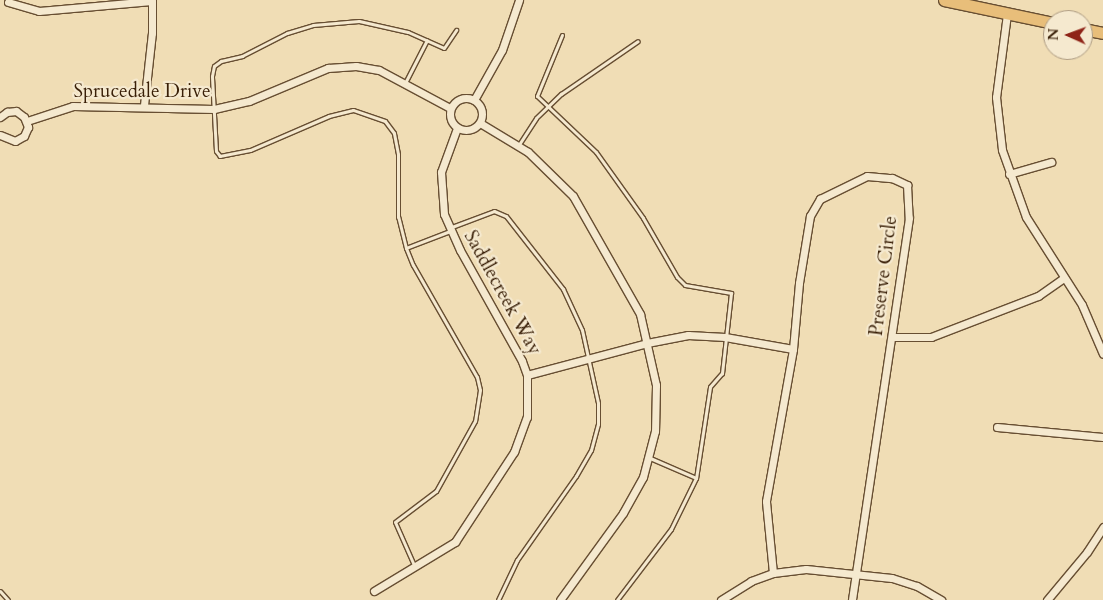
<!DOCTYPE html>
<html>
<head>
<meta charset="utf-8">
<style>
  body { margin:0 }
  #map { position:relative; width:1103px; height:600px; overflow:hidden; background:#f0ddb5; font-family:Cardo,serif }
  div>[style] { position:absolute }
  .roads { filter:drop-shadow(1px 0 #674e32) drop-shadow(-1px 0 #674e32) drop-shadow(0 1px #674e32) drop-shadow(0 -1px #674e32) }
  .service>* { height:3px; margin:-1.5px; padding:0 1.5px; transform-origin:1.5px; border-radius:1.5px; background:#f5e9cf }
  .minor>* { height:7px; margin:-3.5px; padding:0 3.5px; transform-origin:3.5px; border-radius:3.5px; background:#f5e9cf }
  .minor>.ring { margin:-3.5px; padding:0; box-sizing:content-box; background:none; border:7px solid #f5e9cf; border-radius:50% }
  .primary>* { height:11px; margin:-5.5px; padding:0 5.5px; transform-origin:5.5px; border-radius:5.5px; background:#e8be7a }
  span { translate:-50% -50%; white-space:nowrap; text-align:center; line-height:1.15; -webkit-text-stroke:4.5px #f5e9cf; paint-order:stroke }
  .street-label { font-size:19px; color:#391f07 }
  .north { position:absolute; left:1043px; top:10px; width:50px; height:50px; box-sizing:border-box; background:#f5e9cf; border:1px solid #aa987f; border-radius:50%; rotate:272deg; font-size:14px; font-weight:700; line-height:20px; text-align:center; color:#391f07 }
  .north::after { content:''; display:block; margin:auto; width:18px; height:22px; background:#8f2418; clip-path:polygon(50% 0,100% 100%,50% 72%,0 100%) }
</style>
</head>
<body>
<div id="map">
  <div class="roads">
    <div class="service">
      <i style="left:562px;top:35px;width:66px;rotate:112.3deg"></i>
      <i style="left:537px;top:96px;width:81px;rotate:43.5deg"></i>
      <i style="left:596px;top:152px;width:81px;rotate:54.5deg"></i>
      <i style="left:643px;top:218px;width:68px;rotate:60deg"></i>
      <i style="left:677px;top:277px;width:11px;rotate:45deg"></i>
      <i style="left:685px;top:285px;width:47px;rotate:9.9deg"></i>
      <i style="left:731px;top:293px;width:81px;rotate:96.4deg"></i>
      <i style="left:722px;top:373px;width:18px;rotate:131deg"></i>
      <i style="left:710px;top:387px;width:92px;rotate:98.7deg"></i>
      <i style="left:696px;top:478px;width:57px;rotate:116.1deg"></i>
      <i style="left:671px;top:529px;width:89px;rotate:127.3deg"></i>
      <i style="left:405px;top:83px;width:48px;rotate:-62.9deg"></i>
      <i style="left:518px;top:146px;width:33px;rotate:-57deg"></i>
      <i style="left:536px;top:118px;width:35px;rotate:-44deg"></i>
      <i style="left:561px;top:94px;width:93px;rotate:-34.5deg"></i>
      <i style="left:449px;top:228px;width:48px;rotate:-20.7deg"></i>
      <i style="left:494px;top:211px;width:13px;rotate:23deg"></i>
      <i style="left:506px;top:216px;width:93px;rotate:52deg"></i>
      <i style="left:563px;top:289px;width:45px;rotate:65.1deg"></i>
      <i style="left:582px;top:330px;width:75px;rotate:77.6deg"></i>
      <i style="left:598px;top:403px;width:21px;rotate:90deg"></i>
      <i style="left:598px;top:424px;width:27px;rotate:105deg"></i>
      <i style="left:591px;top:450px;width:30px;rotate:120deg"></i>
      <i style="left:576px;top:476px;width:103px;rotate:125.1deg"></i>
      <i style="left:517px;top:560px;width:44px;rotate:115.4deg"></i>
      <i style="left:450px;top:231px;width:47px;rotate:158.9deg"></i>
      <i style="left:406px;top:248px;width:32px;rotate:-104deg"></i>
      <i style="left:398px;top:217px;width:63px;rotate:-90deg"></i>
      <i style="left:398px;top:154px;width:21px;rotate:-101deg"></i>
      <i style="left:394px;top:133px;width:15px;rotate:-127deg"></i>
      <i style="left:385px;top:121px;width:34px;rotate:-161deg"></i>
      <i style="left:353px;top:110px;width:25px;rotate:166deg"></i>
      <i style="left:329px;top:116px;width:86px;rotate:156.7deg"></i>
      <i style="left:250px;top:150px;width:31px;rotate:169deg"></i>
      <i style="left:220px;top:156px;width:6px;rotate:-129deg"></i>
      <i style="left:216px;top:151px;width:75px;rotate:-93.1deg"></i>
      <i style="left:212px;top:76px;width:10px;rotate:-79deg"></i>
      <i style="left:214px;top:66px;width:9px;rotate:-36deg"></i>
      <i style="left:221px;top:61px;width:22px;rotate:-13deg"></i>
      <i style="left:242px;top:56px;width:51px;rotate:-27.1deg"></i>
      <i style="left:287px;top:33px;width:27px;rotate:-17deg"></i>
      <i style="left:313px;top:25px;width:46px;rotate:-5deg"></i>
      <i style="left:359px;top:21px;width:50px;rotate:12.7deg"></i>
      <i style="left:408px;top:32px;width:39px;rotate:24deg"></i>
      <i style="left:444px;top:48px;width:22px;rotate:-56deg"></i>
      <i style="left:406px;top:248px;width:18px;rotate:68deg"></i>
      <i style="left:413px;top:265px;width:129px;rotate:60.3deg"></i>
      <i style="left:477px;top:377px;width:13px;rotate:77deg"></i>
      <i style="left:480px;top:390px;width:31px;rotate:99deg"></i>
      <i style="left:475px;top:421px;width:80px;rotate:119.1deg"></i>
      <i style="left:436px;top:491px;width:51px;rotate:142.9deg"></i>
      <i style="left:395px;top:522px;width:47px;rotate:66.2deg"></i>
      <i style="left:650px;top:458px;width:50px;rotate:23.5deg"></i>
      <i style="left:0;top:591px;width:12px;rotate:48deg"></i>
    </div>
    <div class="minor">
      <i style="left:8px;top:2px;width:32px;rotate:16deg"></i>
      <i style="left:39px;top:11px;width:113px;rotate:-5.1deg"></i>
      <i style="left:1007px;top:14px;width:84px;rotate:97.5deg"></i>
      <i style="left:996px;top:97px;width:53px;rotate:83.5deg"></i>
      <i style="left:1002px;top:150px;width:71px;rotate:70.3deg"></i>
      <i style="left:1026px;top:217px;width:104px;rotate:57.5deg"></i>
      <i style="left:1082px;top:305px;width:53px;rotate:66.8deg"></i>
      <i class="ring" style="left:450px;top:98px;width:25px;height:25px"></i>
      <i style="left:474px;top:100px;width:57px;rotate:-60.8deg"></i>
      <i style="left:502px;top:50px;width:53px;rotate:-71.2deg"></i>
      <i style="left:144px;top:105px;width:72px;rotate:-83.7deg"></i>
      <i style="left:152px;top:33px;width:33px;rotate:-90deg"></i>
      <i style="left:0;top:117px;width:9px;rotate:-36deg"></i>
      <i style="left:7px;top:112px;width:9px;rotate:-6deg"></i>
      <i style="left:16px;top:111px;width:10px;rotate:37deg"></i>
      <i style="left:24px;top:117px;width:11px;rotate:68deg"></i>
      <i style="left:28px;top:127px;width:10px;rotate:114deg"></i>
      <i style="left:24px;top:136px;width:10px;rotate:151deg"></i>
      <i style="left:15px;top:141px;width:16px;rotate:-158deg"></i>
      <i style="left:27px;top:121px;width:48px;rotate:-18.1deg"></i>
      <i style="left:73px;top:106px;width:141px;rotate:1.2deg"></i>
      <i style="left:214px;top:109px;width:36px;rotate:-13deg"></i>
      <i style="left:249px;top:101px;width:86px;rotate:-22.7deg"></i>
      <i style="left:328px;top:68px;width:28px;rotate:-4deg"></i>
      <i style="left:356px;top:66px;width:23px;rotate:10deg"></i>
      <i style="left:379px;top:70px;width:81px;rotate:28.2deg"></i>
      <i style="left:480px;top:123px;width:56px;rotate:31.1deg"></i>
      <i style="left:528px;top:152px;width:63px;rotate:44.4deg"></i>
      <i style="left:573px;top:196px;width:136px;rotate:60.4deg"></i>
      <i style="left:640px;top:314px;width:73px;rotate:77.3deg"></i>
      <i style="left:656px;top:385px;width:46px;rotate:91.2deg"></i>
      <i style="left:655px;top:431px;width:48px;rotate:104.6deg"></i>
      <i style="left:643px;top:477px;width:41px;rotate:119.1deg"></i>
      <i style="left:623px;top:513px;width:107px;rotate:125.9deg"></i>
      <i style="left:1009px;top:174px;width:44px;rotate:-15.9deg"></i>
      <i style="left:893px;top:337px;width:38px"></i>
      <i style="left:931px;top:337px;width:115px;rotate:-21deg"></i>
      <i style="left:1038px;top:296px;width:32px;rotate:-35deg"></i>
      <i style="left:527px;top:375px;width:124px;rotate:-14.9deg"></i>
      <i style="left:647px;top:343px;width:42px;rotate:-11deg"></i>
      <i style="left:688px;top:335px;width:37px;rotate:3deg"></i>
      <i style="left:725px;top:337px;width:69px;rotate:10deg"></i>
      <i style="left:997px;top:427px;width:106px;rotate:5.4deg"></i>
      <i style="left:773px;top:573px;width:72px;rotate:-95.6deg"></i>
      <i style="left:766px;top:501px;width:154px;rotate:-79.9deg"></i>
      <i style="left:793px;top:349px;width:66px;rotate:-84.8deg"></i>
      <i style="left:799px;top:283px;width:68px;rotate:-80.7deg"></i>
      <i style="left:810px;top:216px;width:20px;rotate:-60deg"></i>
      <i style="left:820px;top:199px;width:52px;rotate:-26.1deg"></i>
      <i style="left:867px;top:176px;width:25px;rotate:5deg"></i>
      <i style="left:892px;top:178px;width:17px;rotate:25deg"></i>
      <i style="left:907px;top:185px;width:33px;rotate:87deg"></i>
      <i style="left:909px;top:218px;width:386px;rotate:98.5deg"></i>
      <i style="left:374px;top:591px;width:95px;rotate:-31.2deg"></i>
      <i style="left:455px;top:542px;width:108px;rotate:-56.8deg"></i>
      <i style="left:514px;top:452px;width:37px;rotate:-70deg"></i>
      <i style="left:527px;top:417px;width:42px;rotate:-90deg"></i>
      <i style="left:527px;top:375px;width:15px;rotate:-110deg"></i>
      <i style="left:522px;top:361px;width:127px;rotate:-119.2deg"></i>
      <i style="left:460px;top:250px;width:39px;rotate:-114deg"></i>
      <i style="left:444px;top:214px;width:42px;rotate:-94.1deg"></i>
      <i style="left:441px;top:172px;width:47px;rotate:-70deg"></i>
      <i style="left:721px;top:600px;width:36px;rotate:-32deg"></i>
      <i style="left:751px;top:581px;width:23px;rotate:-20deg"></i>
      <i style="left:773px;top:573px;width:33px;rotate:-7deg"></i>
      <i style="left:806px;top:569px;width:86px;rotate:6deg"></i>
      <i style="left:892px;top:578px;width:26px;rotate:18deg"></i>
      <i style="left:917px;top:586px;width:28px;rotate:30deg"></i>
      <i style="left:1047px;top:600px;width:62px;rotate:-50.2deg"></i>
      <i style="left:1087px;top:552px;width:30px;rotate:-57deg"></i>
    </div>
    <div class="primary">
      <i style="left:944px;top:0;width:111px;rotate:11.9deg"></i>
      <i style="left:1083px;top:29px;width:20px;rotate:11deg"></i>
    </div>
  </div>
  <div class="street-label">
    <span style="left:142px;top:92px">Sprucedale Drive</span>
    <span style="left:884px;top:276px;rotate:-83deg">Preserve Circle</span>
    <span style="left:502px;top:293px;rotate:61deg">Saddlecreek Way</span>
  </div>
  <div class="north">N</div>
</div>
</body>
</html>
